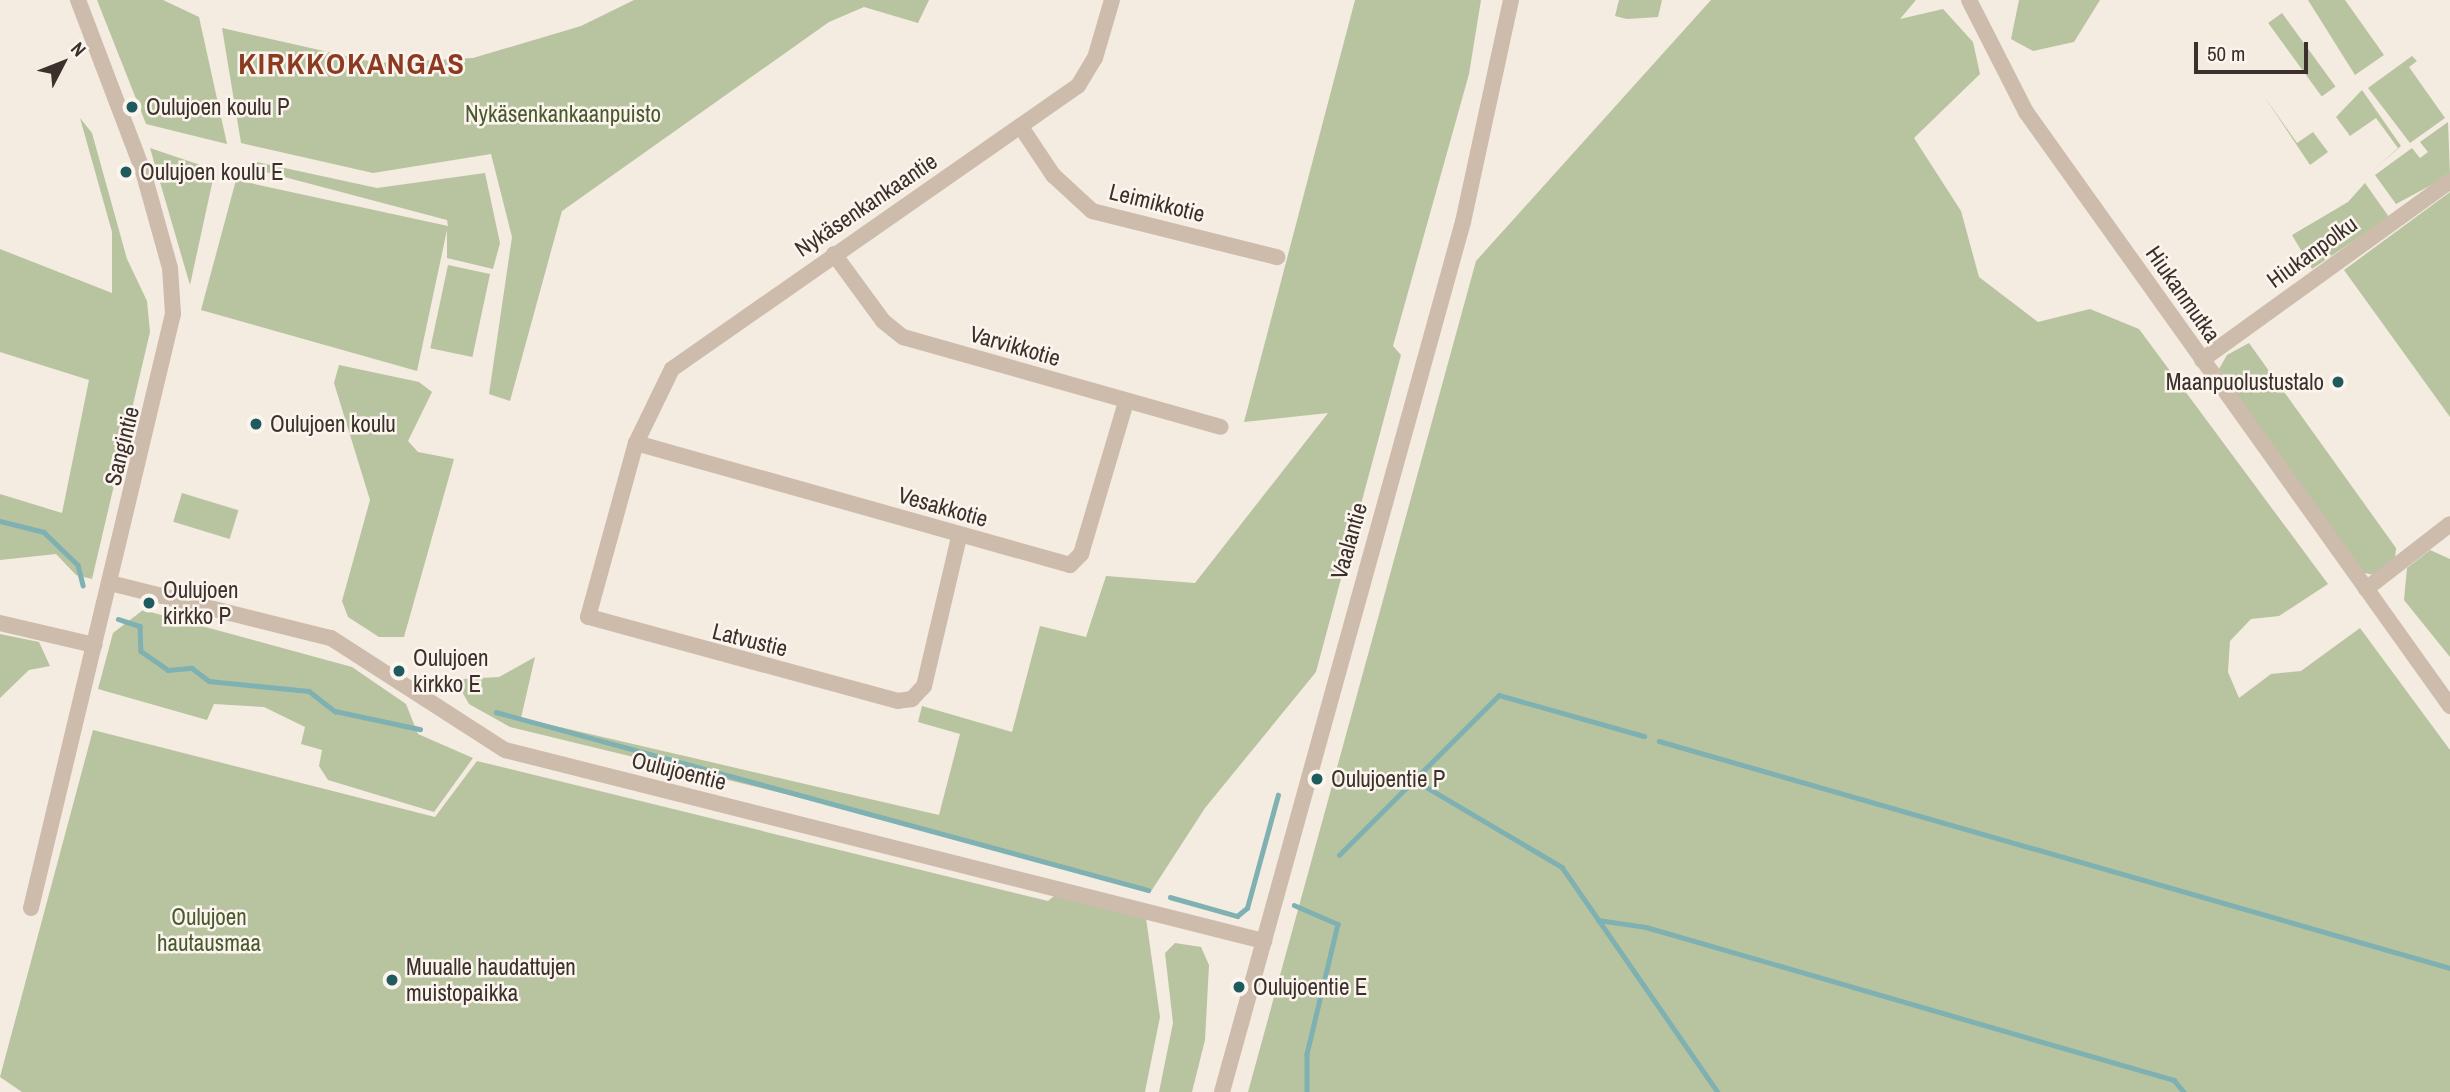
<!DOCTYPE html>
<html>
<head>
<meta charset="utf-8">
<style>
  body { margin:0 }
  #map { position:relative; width:2450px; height:1092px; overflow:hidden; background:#f4ebe1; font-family:"Archivo Narrow",sans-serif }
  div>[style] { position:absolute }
  .green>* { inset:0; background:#b8c4a0; transform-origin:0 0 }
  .stream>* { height:4.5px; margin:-2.25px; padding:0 2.25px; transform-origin:2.25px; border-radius:2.25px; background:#7fb0b2 }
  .minor>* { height:16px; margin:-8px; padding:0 8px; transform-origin:8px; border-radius:8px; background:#cdbbac }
  .dots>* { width:19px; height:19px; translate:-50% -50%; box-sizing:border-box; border:4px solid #fbf5ee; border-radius:50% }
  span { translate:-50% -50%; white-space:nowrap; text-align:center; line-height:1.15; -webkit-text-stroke:5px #fbf5ee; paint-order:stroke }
  .poi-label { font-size:23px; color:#3b302b }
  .left { translate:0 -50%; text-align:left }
  .right { translate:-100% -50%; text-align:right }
  .park-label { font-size:23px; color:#4a5a2e }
  .street-label { font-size:23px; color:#3b302b }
  .district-label { font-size:30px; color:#8c3b22; font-weight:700; letter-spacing:2px }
  .north { position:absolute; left:28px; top:28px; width:70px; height:70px; -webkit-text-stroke:5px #fbf5ee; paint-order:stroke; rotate:48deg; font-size:19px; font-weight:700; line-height:28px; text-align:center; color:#3b302b }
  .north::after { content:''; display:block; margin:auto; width:24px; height:32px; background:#3b302b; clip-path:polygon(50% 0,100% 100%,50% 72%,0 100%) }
  .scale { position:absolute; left:2194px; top:42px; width:114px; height:32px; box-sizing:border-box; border:4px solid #3b302b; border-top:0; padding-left:9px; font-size:21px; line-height:24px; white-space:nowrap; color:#3b302b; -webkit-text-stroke:5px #fbf5ee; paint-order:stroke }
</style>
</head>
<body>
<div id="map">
  <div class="green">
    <i style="clip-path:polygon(97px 0,163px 0,199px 17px,227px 144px,146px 124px)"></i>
    <i style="clip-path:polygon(634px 0,929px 0,918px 23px,864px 7px,829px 22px,562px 211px,510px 401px,489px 394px,512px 237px,491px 154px,373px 173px,241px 143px,222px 28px,377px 63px,473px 58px,581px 26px)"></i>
    <i style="clip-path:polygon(1355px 0,1481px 0,1469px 74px,1393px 346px,1401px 355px,1316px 672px,1205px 808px,1150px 893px,946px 833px,510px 727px,469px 704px,460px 688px,463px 679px,499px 677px,535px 657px,521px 718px,939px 815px,960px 734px,918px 722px,922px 706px,1012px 732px,1040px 626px,1086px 637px,1106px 576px,1195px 583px,1328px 413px,1244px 422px)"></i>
    <i style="clip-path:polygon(1619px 0,1662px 0,1658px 17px,1627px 19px,1615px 16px)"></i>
    <i style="clip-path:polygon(1711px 0,1916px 0,1900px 19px,1943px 9px,1973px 42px,1980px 74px,1914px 138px,1961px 211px,1979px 277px,2038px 322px,2090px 309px,2139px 329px,2328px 584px,2279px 616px,2251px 619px,2230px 641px,2228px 672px,2239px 698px,2271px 674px,2301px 671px,2360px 628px,2450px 750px,2450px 1092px,1248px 1092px,1476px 261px)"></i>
    <i style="clip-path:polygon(2019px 0,2100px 0,2074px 42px,2033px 51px,2011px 39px)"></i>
    <i style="clip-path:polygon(2308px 0,2345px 0,2384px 55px,2355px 75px)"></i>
    <i style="left:2282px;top:13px;width:91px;height:17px;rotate:54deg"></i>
    <i style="clip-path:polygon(2412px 56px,2417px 61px,2409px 67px,2445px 118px,2410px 143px,2368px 88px)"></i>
    <i style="clip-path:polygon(2362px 90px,2401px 146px,2372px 171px,2398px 148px,2376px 118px,2350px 136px,2336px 117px)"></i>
    <i style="clip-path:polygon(2264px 96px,2297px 143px,2313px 132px,2328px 152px,2310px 165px)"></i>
    <i style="clip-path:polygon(80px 118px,92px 133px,127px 259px,147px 301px,150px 332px,92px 579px,76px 575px,56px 554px,0 560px,0 494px,62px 513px,89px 380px,0 352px,0 249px,112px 293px,112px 232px)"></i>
    <i style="clip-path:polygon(2448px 122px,2450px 175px,2396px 204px,2375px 175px,2412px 148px,2420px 158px,2428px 152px,2420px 142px)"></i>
    <i style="clip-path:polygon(150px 148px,215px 170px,190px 285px)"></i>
    <i style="clip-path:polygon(257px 162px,377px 188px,485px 173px,500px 243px,493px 269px,447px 258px,447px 230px,417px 371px,201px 310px,236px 180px,448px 226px,447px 220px,254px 169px)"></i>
    <i style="clip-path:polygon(2365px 183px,2389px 217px,2312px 269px,2292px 235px,2348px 202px)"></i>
    <i style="clip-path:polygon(2450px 192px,2450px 417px,2344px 270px)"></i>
    <i style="left:448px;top:265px;width:43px;height:85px;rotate:12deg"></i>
    <i style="clip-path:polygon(2249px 343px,2396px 548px,2395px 559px,2374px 575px,2360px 572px,2219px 369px,2227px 355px)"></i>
    <i style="clip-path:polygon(339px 365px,419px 382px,432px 392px,408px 441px,418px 452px,454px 459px,404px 637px,379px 637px,348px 617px,342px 601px,370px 500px,334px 383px)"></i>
    <i style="left:182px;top:493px;width:59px;height:30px;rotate:17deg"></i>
    <i style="clip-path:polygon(2430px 550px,2450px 559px,2450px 657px,2404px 600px,2407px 568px)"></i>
    <i style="clip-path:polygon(143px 610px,352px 667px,406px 704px,418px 734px,473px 758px,434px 812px,328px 780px,319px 766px,322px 750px,301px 744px,305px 727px,264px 707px,214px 704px,207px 720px,98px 689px,113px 633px)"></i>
    <i style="clip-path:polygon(0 634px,39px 642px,50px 666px,29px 670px,0 698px)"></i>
    <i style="clip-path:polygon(93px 730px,435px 817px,477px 761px,1048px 901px,1054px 896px,1146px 918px,1160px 1017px,1145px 1092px,22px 1092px,0 1077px)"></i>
    <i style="clip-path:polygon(1175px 943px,1201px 947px,1209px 965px,1205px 1040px,1192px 1092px,1159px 1092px,1173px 1023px,1165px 953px)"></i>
  </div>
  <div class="stream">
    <i style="left:0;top:521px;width:45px;rotate:14deg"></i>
    <i style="left:44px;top:532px;width:47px;rotate:44.1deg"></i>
    <i style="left:78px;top:565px;width:21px;rotate:76deg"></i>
    <i style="left:118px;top:619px;width:23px;rotate:18deg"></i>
    <i style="left:140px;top:626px;width:25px;rotate:88deg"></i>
    <i style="left:141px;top:651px;width:33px;rotate:35deg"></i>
    <i style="left:168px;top:670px;width:24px;rotate:-5deg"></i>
    <i style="left:192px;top:668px;width:21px;rotate:37deg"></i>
    <i style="left:209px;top:681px;width:100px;rotate:5.7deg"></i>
    <i style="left:309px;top:691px;width:33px;rotate:38deg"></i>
    <i style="left:335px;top:711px;width:87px;rotate:12deg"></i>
    <i style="left:496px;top:712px;width:676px;rotate:15.27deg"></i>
    <i style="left:1659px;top:741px;width:823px;rotate:16.01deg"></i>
    <i style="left:1416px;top:781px;width:169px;rotate:30.5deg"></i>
    <i style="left:1562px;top:867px;width:274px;rotate:55.3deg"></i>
    <i style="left:1339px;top:855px;width:226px;rotate:-45deg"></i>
    <i style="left:1499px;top:695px;width:151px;rotate:15.8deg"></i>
    <i style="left:1170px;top:897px;width:70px;rotate:15.8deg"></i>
    <i style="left:1237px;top:916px;width:13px;rotate:-39deg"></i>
    <i style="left:1247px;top:908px;width:117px;rotate:-74.7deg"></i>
    <i style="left:1294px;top:905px;width:48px;rotate:23.4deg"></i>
    <i style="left:1338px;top:924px;width:134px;rotate:103.4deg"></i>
    <i style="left:1307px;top:1054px;width:38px;rotate:90deg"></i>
    <i style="left:1598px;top:920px;width:49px;rotate:8.3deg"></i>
    <i style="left:1646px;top:927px;width:550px;rotate:16.16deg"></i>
    <i style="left:2174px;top:1080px;width:16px;rotate:50deg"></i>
  </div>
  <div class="minor">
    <i style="left:1969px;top:0;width:126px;rotate:63deg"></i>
    <i style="left:2026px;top:112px;width:730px;rotate:54.48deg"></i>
    <i style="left:1021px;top:127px;width:58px;rotate:56.3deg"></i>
    <i style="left:1053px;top:175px;width:53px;rotate:42.7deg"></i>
    <i style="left:1092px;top:211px;width:191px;rotate:14deg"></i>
    <i style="left:834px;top:254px;width:83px;rotate:53.8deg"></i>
    <i style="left:883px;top:321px;width:26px;rotate:39deg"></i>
    <i style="left:903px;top:337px;width:330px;rotate:15.8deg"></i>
    <i style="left:2202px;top:360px;width:306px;rotate:-35.8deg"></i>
    <i style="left:636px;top:443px;width:451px;rotate:15.7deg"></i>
    <i style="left:1070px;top:565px;width:16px;rotate:-45deg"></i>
    <i style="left:1081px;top:554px;width:159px;rotate:-73.5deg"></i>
    <i style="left:959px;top:537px;width:153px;rotate:103.2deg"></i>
    <i style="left:924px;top:686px;width:18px;rotate:133deg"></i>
    <i style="left:912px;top:699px;width:14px;rotate:172deg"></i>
    <i style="left:898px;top:701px;width:321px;rotate:-164.8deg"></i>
    <i style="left:588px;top:617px;width:180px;rotate:-74.6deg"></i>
    <i style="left:636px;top:443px;width:82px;rotate:-64.1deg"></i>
    <i style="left:672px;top:369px;width:495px;rotate:-34.9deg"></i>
    <i style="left:1078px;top:86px;width:33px;rotate:-59deg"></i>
    <i style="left:1095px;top:58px;width:60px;rotate:-73.7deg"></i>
    <i style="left:110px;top:583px;width:228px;rotate:14deg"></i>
    <i style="left:331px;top:638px;width:207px;rotate:32.8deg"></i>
    <i style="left:505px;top:750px;width:783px;rotate:14.13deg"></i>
    <i style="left:2366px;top:589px;width:106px;rotate:-37.7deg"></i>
    <i style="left:0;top:623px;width:97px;rotate:13.2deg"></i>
    <i style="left:31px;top:908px;width:611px;rotate:-76.56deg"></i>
    <i style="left:173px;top:314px;width:46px;rotate:-93.7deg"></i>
    <i style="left:170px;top:268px;width:101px;rotate:-105.6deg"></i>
    <i style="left:143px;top:171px;width:183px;rotate:-110.8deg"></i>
    <i style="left:1222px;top:1092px;width:903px;rotate:-74.52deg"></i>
    <i style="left:1463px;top:222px;width:227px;rotate:-77.8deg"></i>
  </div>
  <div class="dots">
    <i style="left:132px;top:107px;background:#1f5a5e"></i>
    <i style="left:126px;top:172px;background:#1f5a5e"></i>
    <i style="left:2338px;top:382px;background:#1f5a5e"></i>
    <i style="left:256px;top:424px;background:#1f5a5e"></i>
    <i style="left:149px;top:603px;background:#1f5a5e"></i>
    <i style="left:399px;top:671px;background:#1f5a5e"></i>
    <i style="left:1317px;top:779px;background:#1f5a5e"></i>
    <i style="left:392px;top:980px;background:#1f5a5e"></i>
    <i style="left:1239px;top:987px;background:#1f5a5e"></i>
  </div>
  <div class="poi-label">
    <span class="left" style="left:146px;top:107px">Oulujoen koulu P</span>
    <span class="left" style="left:140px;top:172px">Oulujoen koulu E</span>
    <span class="right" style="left:2324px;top:382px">Maanpuolustustalo</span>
    <span class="left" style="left:270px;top:424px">Oulujoen koulu</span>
    <span class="left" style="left:163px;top:603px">Oulujoen<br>kirkko P</span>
    <span class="left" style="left:413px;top:671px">Oulujoen<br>kirkko E</span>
    <span class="left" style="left:1331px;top:779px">Oulujoentie P</span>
    <span class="left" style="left:406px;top:980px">Muualle haudattujen<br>muistopaikka</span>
    <span class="left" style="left:1253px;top:987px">Oulujoentie E</span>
  </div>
  <div class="park-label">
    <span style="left:563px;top:114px">Nykäsenkankaanpuisto</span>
    <span style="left:209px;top:930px">Oulujoen<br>hautausmaa</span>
  </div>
  <div class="street-label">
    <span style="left:1157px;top:203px;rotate:14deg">Leimikkotie</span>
    <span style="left:866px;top:205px;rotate:-34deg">Nykäsenkankaantie</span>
    <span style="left:2312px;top:252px;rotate:-36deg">Hiukanpolku</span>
    <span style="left:2183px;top:294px;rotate:55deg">Hiukanmutka</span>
    <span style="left:1015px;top:346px;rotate:16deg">Varvikkotie</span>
    <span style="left:122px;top:446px;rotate:-76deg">Sangintie</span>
    <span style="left:943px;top:507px;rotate:16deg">Vesakkotie</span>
    <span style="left:1349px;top:541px;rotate:-74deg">Vaalantie</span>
    <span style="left:750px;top:640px;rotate:14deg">Latvustie</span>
    <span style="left:679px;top:771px;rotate:14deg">Oulujoentie</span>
  </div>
  <div class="district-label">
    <span style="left:352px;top:63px">KIRKKOKANGAS</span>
  </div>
  <div class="north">N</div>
  <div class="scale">50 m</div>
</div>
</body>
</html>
